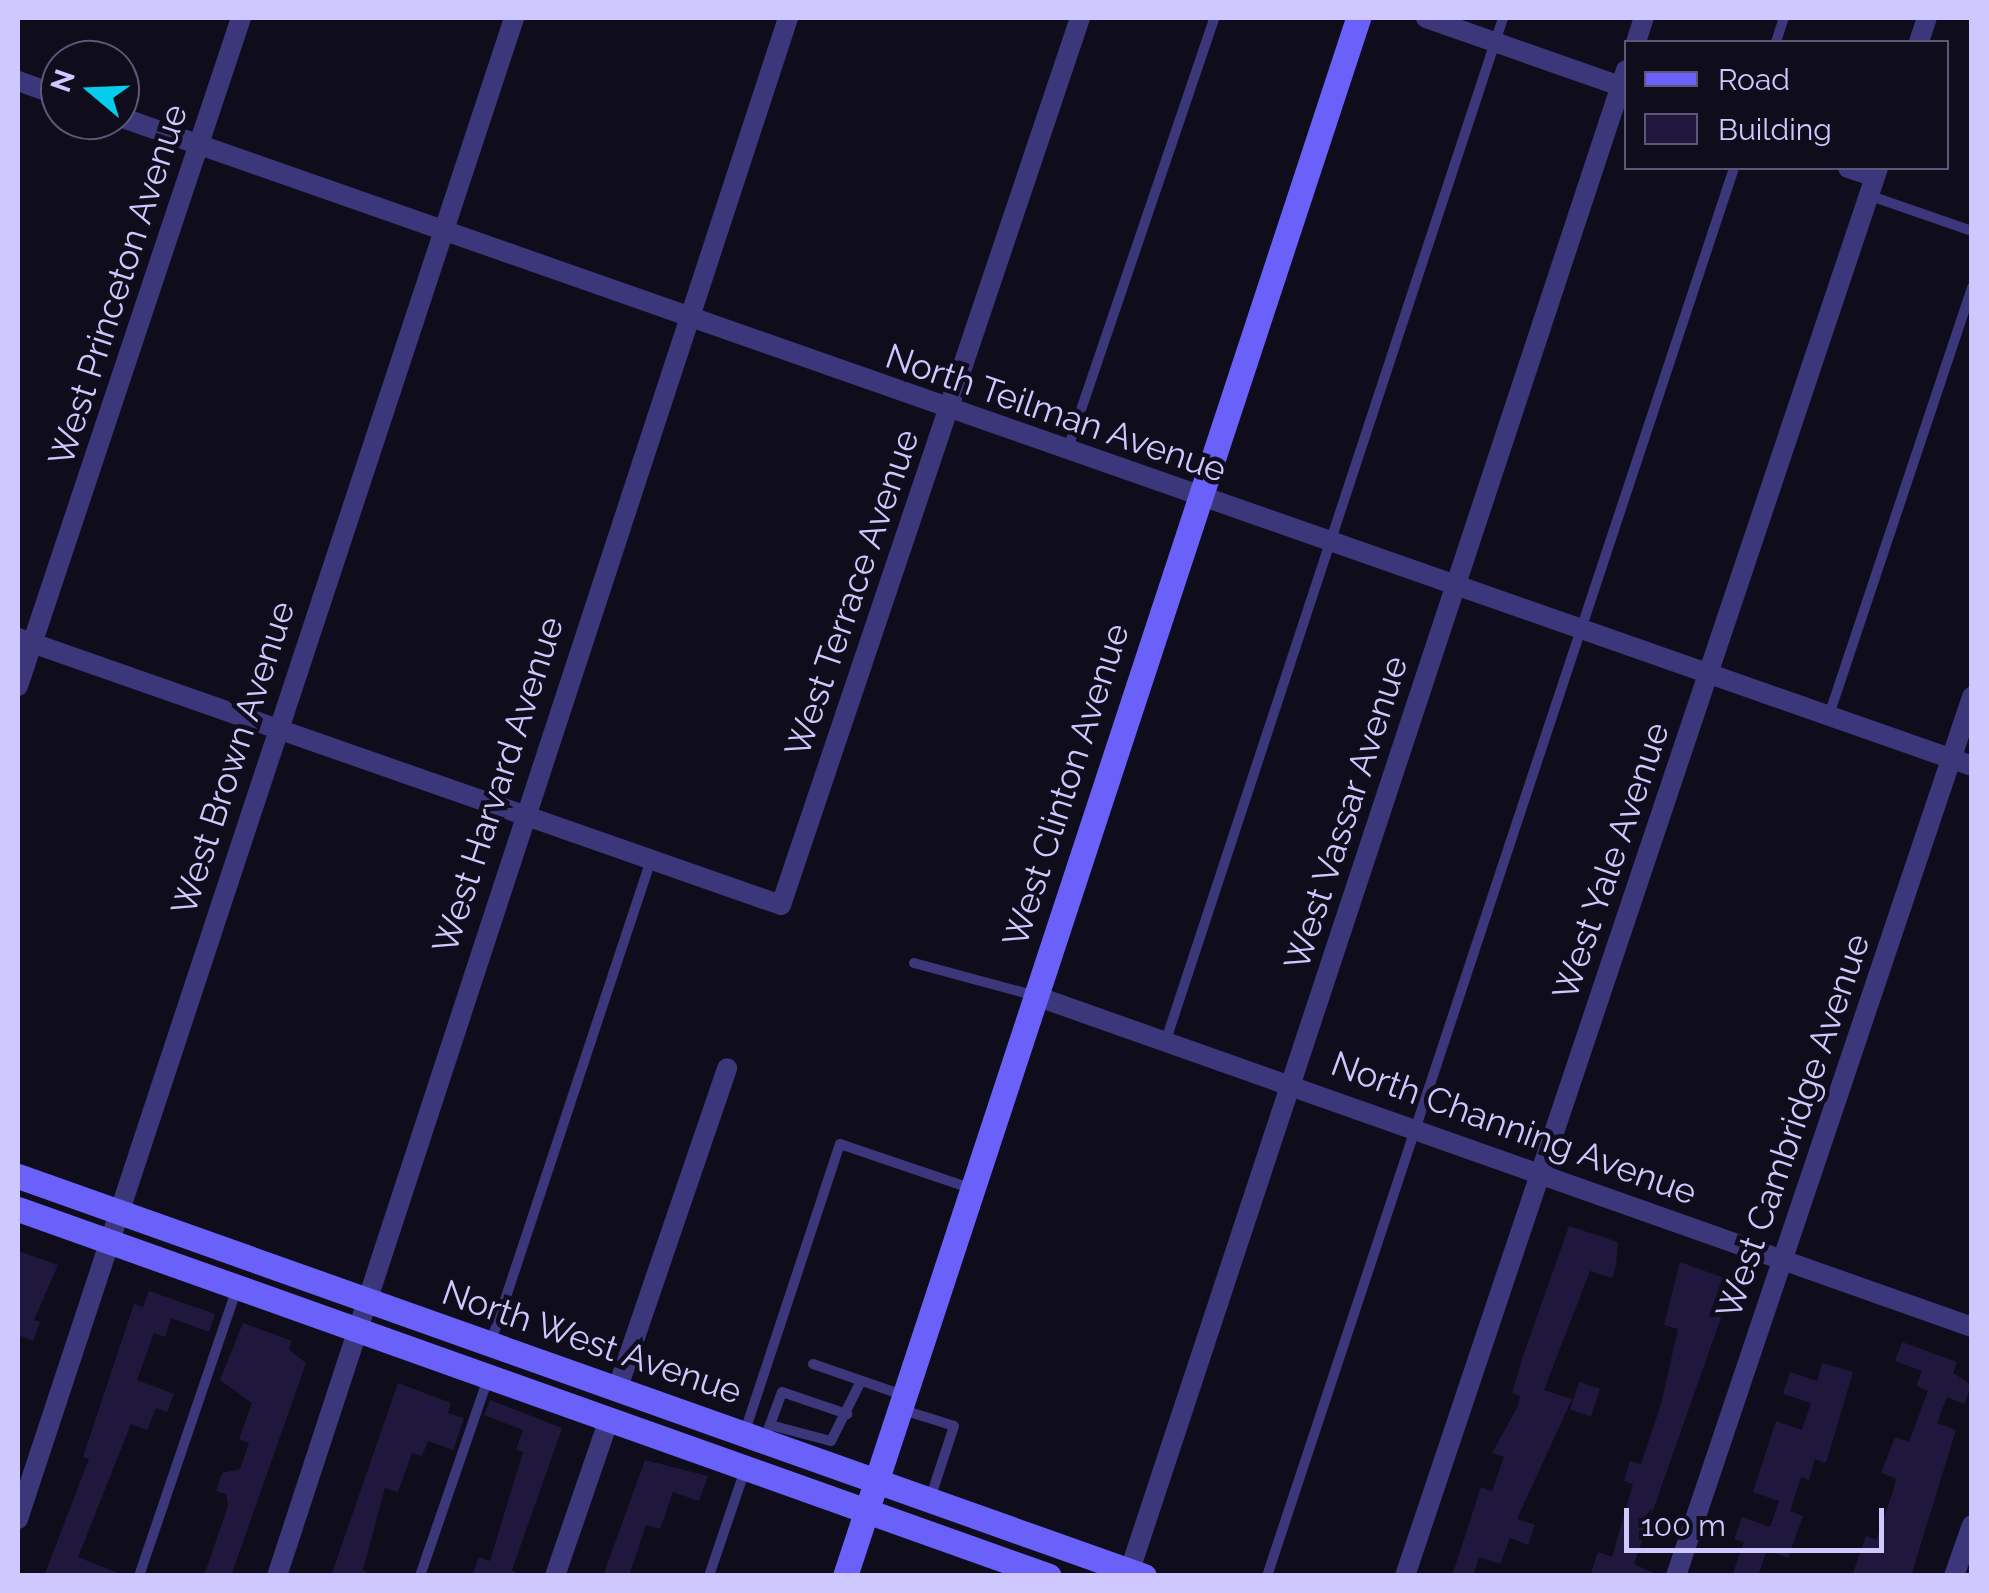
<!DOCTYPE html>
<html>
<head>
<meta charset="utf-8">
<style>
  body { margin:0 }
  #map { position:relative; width:1989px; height:1593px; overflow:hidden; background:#0f0c1c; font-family:Raleway,sans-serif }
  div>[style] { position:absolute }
  .building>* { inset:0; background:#20183c; transform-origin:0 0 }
  .service>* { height:10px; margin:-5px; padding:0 5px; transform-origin:5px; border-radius:5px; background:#3c377a }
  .minor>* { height:20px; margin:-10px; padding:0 10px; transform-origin:10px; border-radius:10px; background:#3c377a }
  .secondary>* { height:25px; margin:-12.5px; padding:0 12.5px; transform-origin:12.5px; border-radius:12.5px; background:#6a61fb }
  span { translate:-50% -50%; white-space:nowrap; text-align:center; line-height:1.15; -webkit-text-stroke:9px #0f0c1c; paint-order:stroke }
  .street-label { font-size:35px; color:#cfc8fe }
  .frame { position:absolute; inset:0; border:20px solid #cfc8fe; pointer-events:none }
  .legend { position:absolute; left:1624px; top:40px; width:325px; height:130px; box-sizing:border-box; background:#0f0c1c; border:2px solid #5c5776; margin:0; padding:12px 18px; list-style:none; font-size:30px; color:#cfc8fe }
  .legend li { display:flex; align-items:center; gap:20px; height:50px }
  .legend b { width:50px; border:2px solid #5c5776 }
  .north { position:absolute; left:40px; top:40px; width:100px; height:100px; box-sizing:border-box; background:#0f0c1c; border:2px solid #5c5776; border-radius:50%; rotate:289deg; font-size:28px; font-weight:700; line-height:40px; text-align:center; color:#cfc8fe }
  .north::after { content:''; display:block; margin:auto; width:35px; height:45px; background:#06cdeb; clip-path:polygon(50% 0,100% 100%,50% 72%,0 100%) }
  .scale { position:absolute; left:1624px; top:1508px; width:260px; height:45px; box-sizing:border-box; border:5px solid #cfc8fe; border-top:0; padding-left:12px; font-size:30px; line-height:35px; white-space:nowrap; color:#cfc8fe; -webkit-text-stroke:8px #0f0c1c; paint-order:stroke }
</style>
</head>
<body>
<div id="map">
  <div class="building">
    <i style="clip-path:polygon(1569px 1226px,1618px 1242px,1616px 1265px,1612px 1278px,1590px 1271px,1544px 1390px,1572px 1399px,1517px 1519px,1535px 1525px,1528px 1545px,1510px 1538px,1500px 1564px,1479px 1557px,1473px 1576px,1452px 1576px,1481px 1487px,1492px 1491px,1504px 1457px,1492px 1453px,1517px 1408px,1520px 1396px,1512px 1393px,1523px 1356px)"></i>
    <i style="clip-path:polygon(18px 1251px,58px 1265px,34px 1320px,40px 1322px,33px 1341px,18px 1335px)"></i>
    <i style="clip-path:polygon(1680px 1262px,1724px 1278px,1721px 1289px,1730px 1292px,1634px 1564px,1660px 1576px,1590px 1576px,1598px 1552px,1612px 1557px,1633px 1484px,1624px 1481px,1630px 1461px,1641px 1464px,1661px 1404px,1678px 1329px,1664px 1325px)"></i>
    <i style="clip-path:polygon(149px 1291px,215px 1314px,209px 1332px,171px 1318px,165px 1337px,154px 1333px,137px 1380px,174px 1394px,167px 1412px,156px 1408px,147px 1430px,131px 1424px,78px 1557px,125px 1576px,44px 1576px,89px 1459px,83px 1457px,134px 1304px,143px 1307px)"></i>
    <i style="clip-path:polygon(243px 1323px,292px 1341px,289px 1350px,306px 1363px,231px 1576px,204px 1576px,228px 1506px,226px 1494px,216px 1491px,222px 1473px,240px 1469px,249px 1443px,239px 1439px,252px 1403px,220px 1380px)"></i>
    <i style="clip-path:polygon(1902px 1342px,1957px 1362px,1953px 1373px,1972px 1385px,1964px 1404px,1947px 1397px,1937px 1423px,1956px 1430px,1911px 1576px,1852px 1576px,1866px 1536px,1876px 1540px,1894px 1488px,1896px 1478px,1881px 1473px,1895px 1437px,1909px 1442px,1928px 1391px,1916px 1386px,1922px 1371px,1895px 1361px)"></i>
    <i style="clip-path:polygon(1822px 1363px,1853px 1372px,1826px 1463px,1815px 1459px,1809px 1480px,1801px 1477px,1790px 1511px,1803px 1516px,1788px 1558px,1767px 1550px,1758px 1576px,1732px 1576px,1744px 1542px,1734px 1539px,1742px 1517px,1770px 1527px,1779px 1501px,1753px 1492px,1776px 1421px,1802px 1430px,1811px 1403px,1783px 1394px,1790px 1372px,1817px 1381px)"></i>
    <i style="left:1579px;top:1382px;width:22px;height:29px;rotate:18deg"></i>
    <i style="clip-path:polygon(398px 1383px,451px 1403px,448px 1413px,464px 1418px,459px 1433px,453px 1450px,428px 1441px,422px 1456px,412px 1453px,398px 1492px,385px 1488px,363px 1570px,373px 1576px,331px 1576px)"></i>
    <i style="clip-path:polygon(490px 1400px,562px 1428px,512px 1570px,523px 1576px,472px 1576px,479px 1557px,490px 1561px,523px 1452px,516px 1450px,523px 1430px,484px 1415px)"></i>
    <i style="clip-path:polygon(645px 1460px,708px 1476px,699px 1501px,673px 1492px,660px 1529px,646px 1525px,629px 1576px,603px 1576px)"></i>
  </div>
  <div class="service">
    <i style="left:1776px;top:42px;width:25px;rotate:-72deg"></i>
    <i style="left:1868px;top:195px;width:110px;rotate:19.1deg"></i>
    <i style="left:1067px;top:451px;width:457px;rotate:-71.2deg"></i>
    <i style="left:1829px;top:715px;width:451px;rotate:-71.5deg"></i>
    <i style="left:914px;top:963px;width:123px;rotate:15.1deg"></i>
    <i style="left:1166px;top:1040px;width:1076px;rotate:-71.75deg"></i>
    <i style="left:491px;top:1342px;width:508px;rotate:-71.64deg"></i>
    <i style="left:813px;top:1364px;width:95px;rotate:19deg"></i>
    <i style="left:903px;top:1410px;width:53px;rotate:17.4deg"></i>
    <i style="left:954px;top:1426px;width:74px;rotate:108.2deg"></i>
    <i style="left:770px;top:1425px;width:63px;rotate:14.7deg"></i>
    <i style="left:831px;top:1441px;width:67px;rotate:-63.4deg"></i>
    <i style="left:768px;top:1430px;width:40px;rotate:-69.8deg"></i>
    <i style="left:782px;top:1392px;width:69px;rotate:18.7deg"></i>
    <i style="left:745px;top:1431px;width:302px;rotate:-71.7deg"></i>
    <i style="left:840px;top:1144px;width:137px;rotate:18.7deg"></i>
    <i style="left:139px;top:1576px;width:304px;rotate:-71.2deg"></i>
    <i style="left:420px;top:1576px;width:209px;rotate:-71deg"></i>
    <i style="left:709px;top:1576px;width:115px;rotate:-71.3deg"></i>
    <i style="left:1267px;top:1576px;width:1483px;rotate:-71.65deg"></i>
  </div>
  <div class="minor">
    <i style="left:1426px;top:18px;width:212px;rotate:19.3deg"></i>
    <i style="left:1636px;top:42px;width:25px;rotate:-72deg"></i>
    <i style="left:1919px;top:42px;width:25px;rotate:-72deg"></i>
    <i style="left:18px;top:81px;width:45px;rotate:19.7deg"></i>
    <i style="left:120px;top:117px;width:1962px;rotate:19.31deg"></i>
    <i style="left:1848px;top:168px;width:28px;rotate:18deg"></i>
    <i style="left:18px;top:638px;width:808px;rotate:19.29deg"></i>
    <i style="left:781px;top:905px;width:936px;rotate:-71.37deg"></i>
    <i style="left:18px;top:686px;width:704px;rotate:-71.54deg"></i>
    <i style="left:1033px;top:995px;width:996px;rotate:19.47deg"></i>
    <i style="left:618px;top:1387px;width:337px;rotate:-71.1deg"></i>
    <i style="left:18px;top:1519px;width:1581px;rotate:-71.71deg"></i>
    <i style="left:277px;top:1576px;width:1640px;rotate:-71.84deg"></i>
    <i style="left:555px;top:1576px;width:166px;rotate:-71deg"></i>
    <i style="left:1128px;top:1576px;width:1586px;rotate:-71.7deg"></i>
    <i style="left:1405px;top:1576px;width:1485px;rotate:-71.43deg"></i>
    <i style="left:1676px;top:1576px;width:928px;rotate:-71.39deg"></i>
    <i style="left:1954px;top:1576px;width:54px;rotate:-70.6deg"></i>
  </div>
  <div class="secondary">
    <i style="left:18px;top:1176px;width:1195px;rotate:19.56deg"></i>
    <i style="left:18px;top:1209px;width:1094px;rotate:19.59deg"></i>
    <i style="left:845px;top:1576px;width:1640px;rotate:-71.77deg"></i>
  </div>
  <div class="street-label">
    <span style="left:118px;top:285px;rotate:-72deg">West Princeton Avenue</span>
    <span style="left:1056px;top:413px;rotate:19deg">North Teilman Avenue</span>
    <span style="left:852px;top:593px;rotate:-71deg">West Terrace Avenue</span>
    <span style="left:233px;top:758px;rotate:-72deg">West Brown Avenue</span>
    <span style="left:498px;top:785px;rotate:-72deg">West Harvard Avenue</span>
    <span style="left:1066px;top:785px;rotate:-72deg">West Clinton Avenue</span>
    <span style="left:1346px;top:813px;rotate:-72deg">West Vassar Avenue</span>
    <span style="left:1611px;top:861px;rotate:-71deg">West Yale Avenue</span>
    <span style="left:1793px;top:1126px;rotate:-71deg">West Cambridge Avenue</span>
    <span style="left:1514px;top:1128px;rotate:20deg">North Channing Avenue</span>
    <span style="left:592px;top:1342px;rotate:19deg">North West Avenue</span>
  </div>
  <div class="frame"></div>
  <ul class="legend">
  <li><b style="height:12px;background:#6a61fb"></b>Road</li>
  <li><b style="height:28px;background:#20183c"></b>Building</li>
  </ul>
  <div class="north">N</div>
  <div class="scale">100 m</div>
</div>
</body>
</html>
